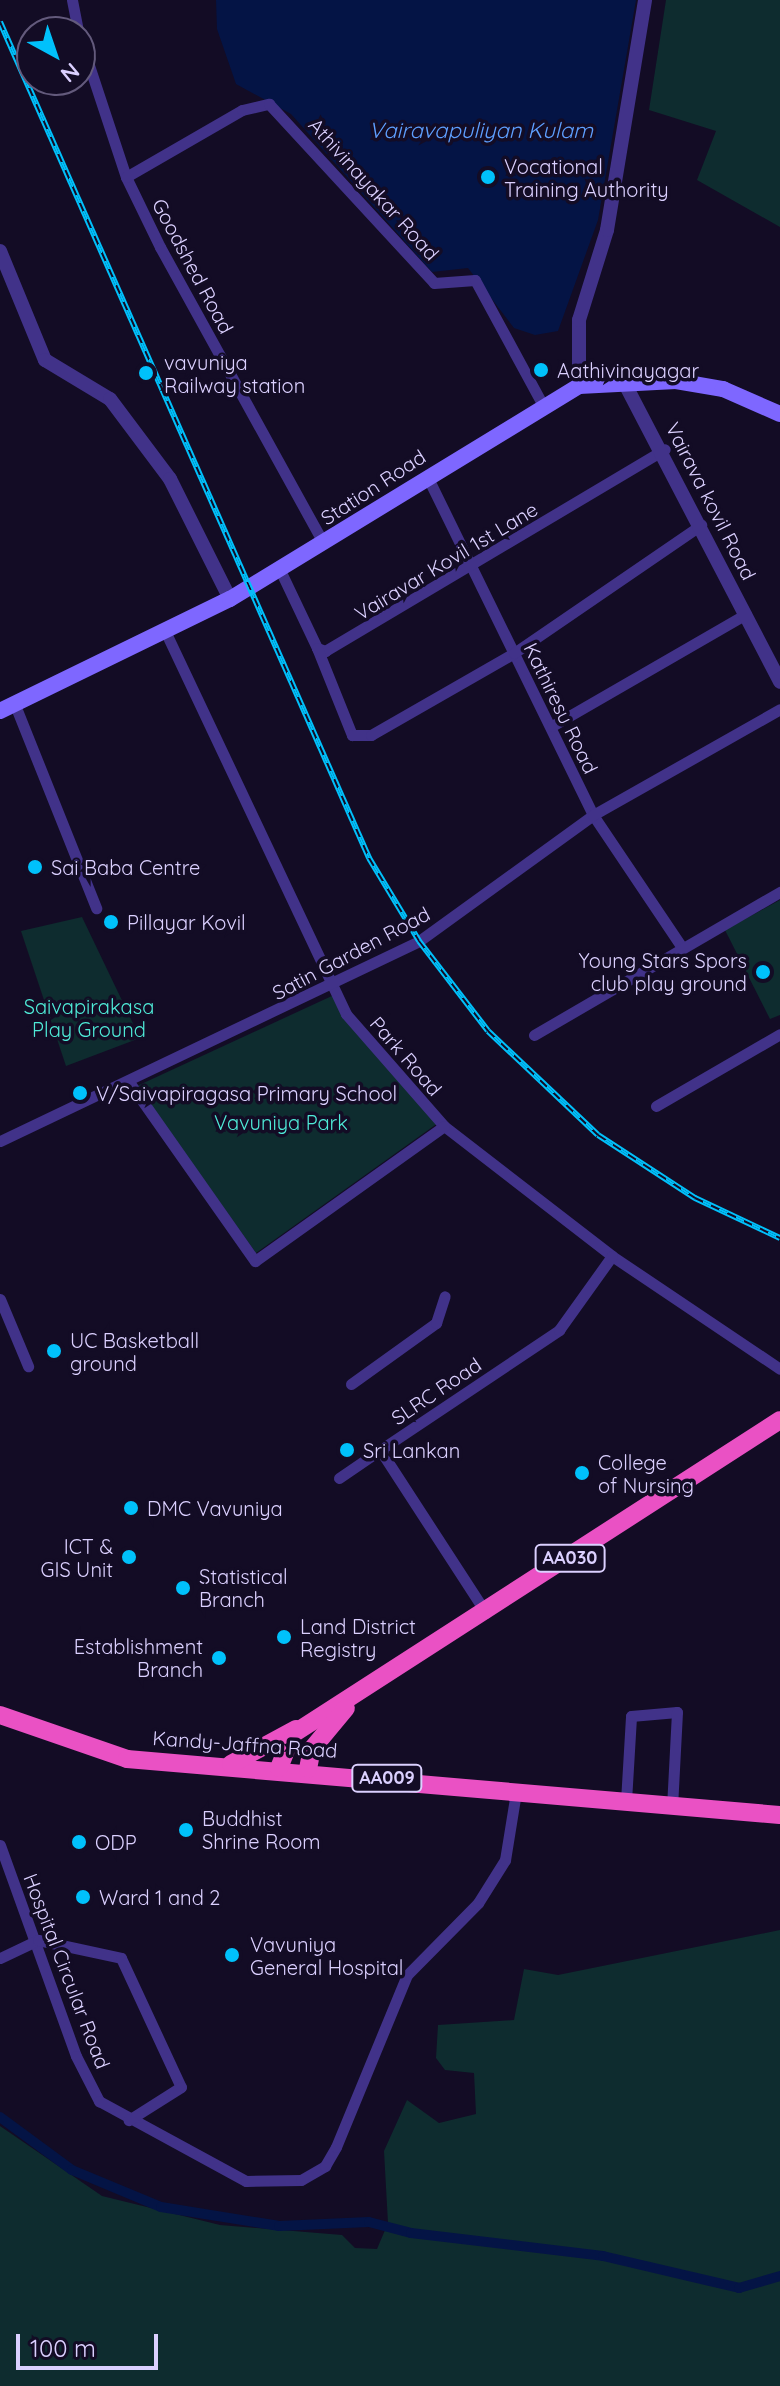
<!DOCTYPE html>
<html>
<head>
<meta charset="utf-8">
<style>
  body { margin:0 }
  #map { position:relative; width:780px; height:2386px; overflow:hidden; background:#130c25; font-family:Quicksand,sans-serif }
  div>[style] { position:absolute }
  .green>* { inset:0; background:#0e2c2f }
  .water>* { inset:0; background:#041445 }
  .canal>* { height:10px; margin:-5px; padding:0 5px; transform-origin:5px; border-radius:5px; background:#041445 }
  .minor>* { height:11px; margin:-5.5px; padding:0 5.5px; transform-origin:5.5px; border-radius:5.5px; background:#413289 }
  .tertiary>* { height:14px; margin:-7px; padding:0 7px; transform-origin:7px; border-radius:7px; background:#413289 }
  .secondary>* { height:16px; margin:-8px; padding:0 8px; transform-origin:8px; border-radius:8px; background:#7e67ff }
  .trunk>* { height:18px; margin:-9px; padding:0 9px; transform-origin:9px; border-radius:9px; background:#ea51c4 }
  .rail>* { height:6px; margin-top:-3px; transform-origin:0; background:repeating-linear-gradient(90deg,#130c25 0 9px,#00c1fb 0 18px); box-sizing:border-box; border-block:2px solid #00c1fb }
  .dots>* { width:22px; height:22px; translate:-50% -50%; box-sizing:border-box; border:4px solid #130c25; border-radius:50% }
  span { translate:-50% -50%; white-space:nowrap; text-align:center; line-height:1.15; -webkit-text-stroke:7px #130c25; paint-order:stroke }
  .shield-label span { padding:2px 6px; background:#130c25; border:2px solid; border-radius:6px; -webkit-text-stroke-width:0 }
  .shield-label { font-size:18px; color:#dbd0ff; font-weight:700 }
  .poi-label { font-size:20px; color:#dbd0ff }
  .left { translate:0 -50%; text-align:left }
  .right { translate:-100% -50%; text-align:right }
  .street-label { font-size:20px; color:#dbd0ff }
  .park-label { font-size:20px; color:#4febd8 }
  .water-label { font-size:22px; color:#5e9fff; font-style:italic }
  .north { position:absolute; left:16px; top:16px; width:80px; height:80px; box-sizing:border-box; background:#130c25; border:2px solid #635a7c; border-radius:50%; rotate:140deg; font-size:22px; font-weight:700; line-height:32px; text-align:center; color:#dbd0ff }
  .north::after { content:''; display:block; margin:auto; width:28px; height:36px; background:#00c1fb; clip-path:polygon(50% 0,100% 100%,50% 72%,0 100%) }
  .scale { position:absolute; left:16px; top:2334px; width:142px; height:36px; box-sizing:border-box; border:4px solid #dbd0ff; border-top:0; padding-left:10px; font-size:24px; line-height:28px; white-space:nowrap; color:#dbd0ff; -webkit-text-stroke:6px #130c25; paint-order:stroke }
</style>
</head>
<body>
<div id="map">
  <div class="green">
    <i style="clip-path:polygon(666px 0,780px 0,780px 227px,697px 180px,716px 131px,649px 110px)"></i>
    <i style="clip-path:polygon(780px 900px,780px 1015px,770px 1019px,725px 930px)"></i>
    <i style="clip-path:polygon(82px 917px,140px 1038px,66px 1066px,21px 931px)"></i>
    <i style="clip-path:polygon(334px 995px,438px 1123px,256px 1253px,137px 1086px)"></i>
    <i style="clip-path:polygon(780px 1930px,780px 2386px,0 2386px,0 2126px,102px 2196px,220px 2225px,342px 2235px,355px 2248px,377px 2249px,388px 2223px,384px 2151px,407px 2100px,439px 2123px,476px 2114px,474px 2073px,445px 2070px,436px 2058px,438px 2025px,514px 2020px,524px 1969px,558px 1975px)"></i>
  </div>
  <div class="water">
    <i style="clip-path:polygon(216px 0,636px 0,598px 220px,558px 331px,535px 335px,514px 328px,468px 268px,432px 272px,291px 114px,236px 84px,217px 29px)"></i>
  </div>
  <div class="canal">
    <i style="left:0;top:2117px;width:89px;rotate:36.4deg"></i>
    <i style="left:72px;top:2170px;width:96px;rotate:22.6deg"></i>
    <i style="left:161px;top:2207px;width:120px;rotate:9.1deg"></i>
    <i style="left:279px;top:2226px;width:90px;rotate:-2.5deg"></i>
    <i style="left:369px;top:2222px;width:43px;rotate:14.7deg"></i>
    <i style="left:411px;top:2233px;width:193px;rotate:6.8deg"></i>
    <i style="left:603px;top:2256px;width:140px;rotate:13.2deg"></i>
    <i style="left:739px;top:2288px;width:43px;rotate:-16.3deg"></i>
  </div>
  <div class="minor">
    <i style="left:72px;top:0;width:33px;rotate:79deg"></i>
    <i style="left:80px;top:38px;width:146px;rotate:71.7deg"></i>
    <i style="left:126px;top:177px;width:78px;rotate:64.1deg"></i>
    <i style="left:160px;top:247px;width:337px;rotate:61.1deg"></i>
    <i style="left:126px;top:177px;width:134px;rotate:-30deg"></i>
    <i style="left:242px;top:110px;width:28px;rotate:-13deg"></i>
    <i style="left:269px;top:104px;width:243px;rotate:47.3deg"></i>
    <i style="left:434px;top:283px;width:41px;rotate:-4.2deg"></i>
    <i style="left:475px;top:280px;width:142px;rotate:61.5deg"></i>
    <i style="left:427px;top:476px;width:377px;rotate:63.9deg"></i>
    <i style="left:593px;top:815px;width:158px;rotate:56.1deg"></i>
    <i style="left:280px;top:570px;width:86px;rotate:64.6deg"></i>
    <i style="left:317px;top:648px;width:9px;rotate:21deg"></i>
    <i style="left:325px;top:651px;width:395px;rotate:-30.7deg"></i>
    <i style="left:166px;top:633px;width:421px;rotate:64.7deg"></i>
    <i style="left:346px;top:1014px;width:149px;rotate:48.8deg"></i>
    <i style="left:444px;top:1126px;width:212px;rotate:37.7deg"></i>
    <i style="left:612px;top:1256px;width:202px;rotate:33.9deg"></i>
    <i style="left:317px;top:648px;width:94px;rotate:68.1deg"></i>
    <i style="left:352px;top:735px;width:19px"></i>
    <i style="left:371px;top:735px;width:165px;rotate:-29.8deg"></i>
    <i style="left:514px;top:653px;width:227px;rotate:-34.4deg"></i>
    <i style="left:15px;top:705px;width:219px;rotate:68.2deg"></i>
    <i style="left:552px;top:726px;width:224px;rotate:-30deg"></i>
    <i style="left:534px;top:1035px;width:285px;rotate:-30.2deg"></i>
    <i style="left:129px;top:1082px;width:219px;rotate:54.9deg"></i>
    <i style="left:255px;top:1261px;width:232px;rotate:-35.5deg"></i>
    <i style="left:656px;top:1106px;width:143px;rotate:-30.1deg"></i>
    <i style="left:0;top:1141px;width:464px;rotate:-25.5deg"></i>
    <i style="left:419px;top:941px;width:215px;rotate:-35.9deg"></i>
    <i style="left:593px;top:815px;width:215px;rotate:-29.5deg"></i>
    <i style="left:0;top:1299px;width:73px;rotate:67.3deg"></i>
    <i style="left:351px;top:1384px;width:105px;rotate:-35.7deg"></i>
    <i style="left:436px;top:1323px;width:28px;rotate:-72deg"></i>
    <i style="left:339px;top:1478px;width:50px;rotate:-34.3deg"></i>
    <i style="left:486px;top:1613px;width:194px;rotate:-123deg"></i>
    <i style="left:380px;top:1450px;width:216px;rotate:-33.8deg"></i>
    <i style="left:559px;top:1330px;width:91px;rotate:-54.4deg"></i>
    <i style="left:626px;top:1801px;width:85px;rotate:-86.6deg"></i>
    <i style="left:631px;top:1716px;width:46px;rotate:-5deg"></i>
    <i style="left:677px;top:1712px;width:94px;rotate:93deg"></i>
    <i style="left:0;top:1845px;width:224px;rotate:70.2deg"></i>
    <i style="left:76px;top:2056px;width:51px;rotate:62.9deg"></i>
    <i style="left:99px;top:2101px;width:167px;rotate:28.6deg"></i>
    <i style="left:246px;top:2181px;width:55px;rotate:-1deg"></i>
    <i style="left:301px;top:2180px;width:28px;rotate:-30deg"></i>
    <i style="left:325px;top:2166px;width:22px;rotate:-60deg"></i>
    <i style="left:336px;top:2147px;width:186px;rotate:-67.6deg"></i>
    <i style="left:407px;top:1975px;width:101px;rotate:-45.4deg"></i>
    <i style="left:478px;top:1903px;width:51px;rotate:-57.9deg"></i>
    <i style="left:505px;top:1860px;width:69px;rotate:-80.8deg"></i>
    <i style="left:0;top:1958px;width:42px;rotate:-25.3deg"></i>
    <i style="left:38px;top:1940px;width:85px;rotate:12.2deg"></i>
    <i style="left:121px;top:1958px;width:142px;rotate:65.1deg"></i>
    <i style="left:181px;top:2087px;width:62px;rotate:147.6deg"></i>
  </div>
  <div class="tertiary">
    <i style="left:0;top:251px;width:118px;rotate:67.6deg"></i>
    <i style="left:45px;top:360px;width:76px;rotate:31deg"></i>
    <i style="left:110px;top:399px;width:100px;rotate:53.1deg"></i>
    <i style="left:170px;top:479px;width:134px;rotate:63.4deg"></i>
    <i style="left:624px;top:382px;width:338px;rotate:62.5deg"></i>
    <i style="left:579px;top:386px;width:66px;rotate:-90deg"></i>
    <i style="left:579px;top:320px;width:94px;rotate:-72.7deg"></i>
    <i style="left:607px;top:230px;width:233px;rotate:-80.6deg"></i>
  </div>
  <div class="secondary">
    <i style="left:0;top:711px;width:256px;rotate:-26deg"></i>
    <i style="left:230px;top:599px;width:409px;rotate:-31.4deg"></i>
    <i style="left:579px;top:386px;width:97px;rotate:-3deg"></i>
    <i style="left:676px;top:381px;width:48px;rotate:9.7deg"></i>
    <i style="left:723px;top:389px;width:62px;rotate:23.7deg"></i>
  </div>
  <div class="trunk">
    <i style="left:0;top:1715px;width:134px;rotate:19.1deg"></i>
    <i style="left:127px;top:1759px;width:655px;rotate:4.9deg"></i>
    <i style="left:231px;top:1764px;width:74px;rotate:-28.3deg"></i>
    <i style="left:279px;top:1768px;width:37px;rotate:-68deg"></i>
    <i style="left:293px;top:1734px;width:579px;rotate:-32.81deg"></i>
    <i style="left:308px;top:1769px;width:20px;rotate:-79deg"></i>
    <i style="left:312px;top:1749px;width:53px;rotate:-50.3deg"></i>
  </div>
  <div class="rail">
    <i style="left:0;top:22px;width:914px;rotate:66.18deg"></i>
    <i style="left:369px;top:858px;width:97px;rotate:58.9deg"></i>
    <i style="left:419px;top:941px;width:113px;rotate:52.5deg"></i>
    <i style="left:488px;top:1031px;width:151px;rotate:43.4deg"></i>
    <i style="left:598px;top:1135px;width:116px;rotate:33deg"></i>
    <i style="left:695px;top:1198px;width:94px;rotate:25.2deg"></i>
  </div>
  <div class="dots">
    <i style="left:488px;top:177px;background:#00c1fb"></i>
    <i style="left:541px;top:370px;background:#00c1fb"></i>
    <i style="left:146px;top:373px;background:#00c1fb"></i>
    <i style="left:35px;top:867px;background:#00c1fb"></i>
    <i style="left:111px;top:922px;background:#00c1fb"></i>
    <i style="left:763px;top:972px;background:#00c1fb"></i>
    <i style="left:80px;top:1093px;background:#00c1fb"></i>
    <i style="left:54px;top:1351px;background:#00c1fb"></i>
    <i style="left:347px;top:1450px;background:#00c1fb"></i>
    <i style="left:582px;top:1473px;background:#00c1fb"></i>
    <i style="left:131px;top:1508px;background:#00c1fb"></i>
    <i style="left:129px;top:1557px;background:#00c1fb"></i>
    <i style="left:183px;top:1588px;background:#00c1fb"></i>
    <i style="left:284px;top:1637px;background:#00c1fb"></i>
    <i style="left:219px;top:1658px;background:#00c1fb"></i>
    <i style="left:186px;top:1830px;background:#00c1fb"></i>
    <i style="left:79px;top:1842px;background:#00c1fb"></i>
    <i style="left:83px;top:1897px;background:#00c1fb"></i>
    <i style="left:232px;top:1955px;background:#00c1fb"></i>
  </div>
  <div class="shield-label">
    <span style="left:570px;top:1558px">AA030</span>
    <span style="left:387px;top:1778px">AA009</span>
  </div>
  <div class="poi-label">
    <span class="left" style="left:504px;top:178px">Vocational<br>Training Authority</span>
    <span class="left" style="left:164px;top:374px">vavuniya<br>Railway station</span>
    <span class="left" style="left:557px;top:370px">Aathivinayagar</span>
    <span class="left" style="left:51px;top:867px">Sai Baba Centre</span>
    <span class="left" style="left:127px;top:922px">Pillayar Kovil</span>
    <span class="right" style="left:747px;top:972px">Young Stars Spors<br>club play ground</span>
    <span class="left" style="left:96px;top:1093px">V/Saivapiragasa Primary School</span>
    <span class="left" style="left:70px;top:1352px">UC Basketball<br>ground</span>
    <span class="left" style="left:363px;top:1450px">Sri Lankan</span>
    <span class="left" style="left:598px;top:1474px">College<br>of Nursing</span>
    <span class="left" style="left:147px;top:1508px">DMC Vavuniya</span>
    <span class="right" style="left:113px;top:1558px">ICT &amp;<br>GIS Unit</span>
    <span class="left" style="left:199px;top:1588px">Statistical<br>Branch</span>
    <span class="left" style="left:300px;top:1638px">Land District<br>Registry</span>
    <span class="right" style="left:203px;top:1658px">Establishment<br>Branch</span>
    <span class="left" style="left:202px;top:1830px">Buddhist<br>Shrine Room</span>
    <span class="left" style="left:95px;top:1842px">ODP</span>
    <span class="left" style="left:99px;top:1897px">Ward 1 and 2</span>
    <span class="left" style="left:250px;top:1956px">Vavuniya<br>General Hospital</span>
  </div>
  <div class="street-label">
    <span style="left:374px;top:189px;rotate:48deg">Athivinayakar Road</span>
    <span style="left:193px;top:266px;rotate:62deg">Goodshed Road</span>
    <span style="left:373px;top:487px;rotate:-33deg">Station Road</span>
    <span style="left:711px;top:501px;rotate:63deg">Vairava kovil Road</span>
    <span style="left:446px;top:561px;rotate:-31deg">Vairavar Kovil 1st Lane</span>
    <span style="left:561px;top:708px;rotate:64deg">Kathiresu Road</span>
    <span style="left:351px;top:953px;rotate:-28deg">Satin Garden Road</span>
    <span style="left:406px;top:1056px;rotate:49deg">Park Road</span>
    <span style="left:436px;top:1391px;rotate:-34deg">SLRC Road</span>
    <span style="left:245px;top:1744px;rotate:4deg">Kandy-Jaffna Road</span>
    <span style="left:67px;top:1971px;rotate:69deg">Hospital Circular Road</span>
  </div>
  <div class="park-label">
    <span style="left:89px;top:1018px">Saivapirakasa<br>Play Ground</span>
    <span style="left:281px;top:1122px">Vavuniya Park</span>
  </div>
  <div class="water-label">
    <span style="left:481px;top:131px">Vairavapuliyan Kulam</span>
  </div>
  <div class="north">N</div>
  <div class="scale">100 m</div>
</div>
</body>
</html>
